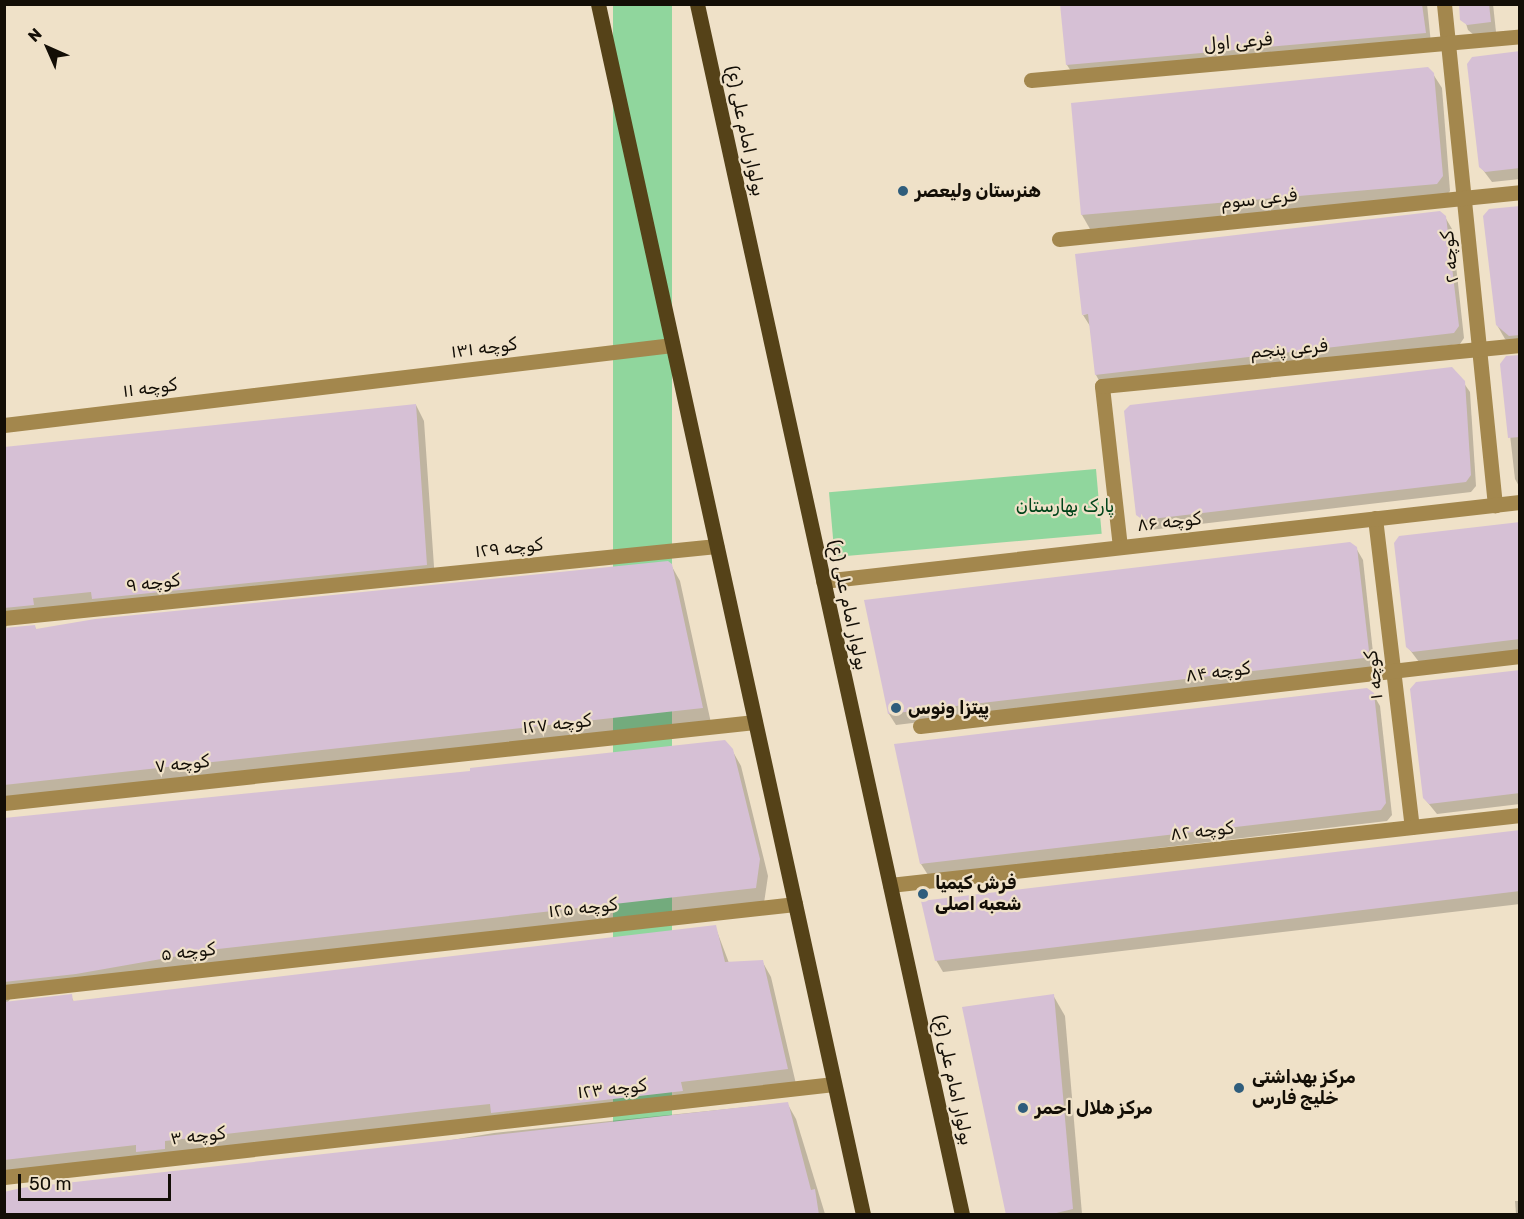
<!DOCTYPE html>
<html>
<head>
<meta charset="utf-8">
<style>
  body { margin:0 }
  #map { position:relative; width:1524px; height:1219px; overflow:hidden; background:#efe1c8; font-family:Rubik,"Noto Sans Arabic",sans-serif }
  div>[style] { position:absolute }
  .green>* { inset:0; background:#90d69d; transform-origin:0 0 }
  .shadow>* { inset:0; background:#0003 }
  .building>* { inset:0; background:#d6c0d5 }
  .minor>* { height:15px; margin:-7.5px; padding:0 7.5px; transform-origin:7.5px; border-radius:7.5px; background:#a3874d }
  .primary>* { height:15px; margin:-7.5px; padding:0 7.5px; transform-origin:7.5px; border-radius:7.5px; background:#554218 }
  .dots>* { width:16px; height:16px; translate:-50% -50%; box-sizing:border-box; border:3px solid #efe1c8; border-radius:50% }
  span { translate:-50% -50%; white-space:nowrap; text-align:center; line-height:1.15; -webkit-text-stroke:4.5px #efe1c8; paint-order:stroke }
  .street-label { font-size:18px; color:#130e06 }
  .poi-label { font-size:18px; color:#130e06; font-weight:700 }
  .left { translate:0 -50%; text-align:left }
  .park-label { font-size:18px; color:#00441a }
  .frame { position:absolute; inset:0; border:6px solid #130e06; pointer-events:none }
  .north { position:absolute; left:18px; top:18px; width:60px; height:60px; -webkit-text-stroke:4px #efe1c8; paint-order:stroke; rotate:315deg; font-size:16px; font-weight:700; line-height:24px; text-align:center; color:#130e06 }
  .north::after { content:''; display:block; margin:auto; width:21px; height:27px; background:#130e06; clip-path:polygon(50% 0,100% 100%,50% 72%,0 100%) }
  .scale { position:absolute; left:18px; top:1174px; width:153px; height:27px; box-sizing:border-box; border:3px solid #130e06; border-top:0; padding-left:8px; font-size:18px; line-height:21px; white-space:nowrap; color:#130e06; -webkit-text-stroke:4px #efe1c8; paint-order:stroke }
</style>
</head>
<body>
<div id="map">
  <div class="green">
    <i style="left:613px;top:5px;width:59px;height:1238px"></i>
    <i style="left:1096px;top:469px;width:65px;height:268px;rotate:85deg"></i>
  </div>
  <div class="shadow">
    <i style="clip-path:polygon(1072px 4px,1427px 4px,1431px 44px,1074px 76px,1067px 65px)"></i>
    <i style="clip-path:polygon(1460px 4px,1493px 4px,1496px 32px,1474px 35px,1468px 30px)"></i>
    <i style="clip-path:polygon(1520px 53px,1520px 179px,1492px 182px,1480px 166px)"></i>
    <i style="clip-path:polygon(1433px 74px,1442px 88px,1450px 191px,1445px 197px,1090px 229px,1082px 215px,1073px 104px)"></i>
    <i style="clip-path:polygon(1520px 207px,1520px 349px,1505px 339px,1497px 325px)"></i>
    <i style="clip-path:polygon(1445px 217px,1452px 229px,1464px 338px,1460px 344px,1102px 386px,1096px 375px,1090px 326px,1083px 315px)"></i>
    <i style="clip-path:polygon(1520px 356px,1520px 488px,1515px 479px,1502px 364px)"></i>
    <i style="clip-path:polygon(1463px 382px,1470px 392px,1476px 486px,1471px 492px,1150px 530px,1138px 514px)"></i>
    <i style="clip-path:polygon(416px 405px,424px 421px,435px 581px,7px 625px,6px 629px,34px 626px,37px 630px,671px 565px,680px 581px,711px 723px,4px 801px,4px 448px)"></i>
    <i style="clip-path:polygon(1520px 524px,1520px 650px,1419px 662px,1407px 646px)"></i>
    <i style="clip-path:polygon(1356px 548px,1363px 560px,1374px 662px,1370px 668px,896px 725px,889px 714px,865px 601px)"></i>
    <i style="clip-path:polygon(1520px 671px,1520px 804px,1437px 814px,1424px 798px)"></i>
    <i style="clip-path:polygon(1373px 694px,1380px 706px,1392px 815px,1387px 821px,928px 875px,921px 864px)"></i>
    <i style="clip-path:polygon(732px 750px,741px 766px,768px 876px,764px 903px,12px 997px,7px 1003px,71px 996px,74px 1002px,715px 926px,729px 963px,762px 961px,771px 977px,796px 1084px,4px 1176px,4px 820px)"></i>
    <i style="clip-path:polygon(1520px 832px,1520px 904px,943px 972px,936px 960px)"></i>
    <i style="clip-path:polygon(1053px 995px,1065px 1016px,1082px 1214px,1007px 1214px)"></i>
    <i style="clip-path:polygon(787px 1103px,796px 1119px,825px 1214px,4px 1214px,494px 1133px)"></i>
    <i style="clip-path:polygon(1515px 1201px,1520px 1201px,1520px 1214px,1516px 1214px)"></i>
  </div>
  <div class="building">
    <i style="clip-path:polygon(1060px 4px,1422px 4px,1426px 33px,1066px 65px)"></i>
    <i style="clip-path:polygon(1459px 4px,1489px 4px,1491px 22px,1467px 25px,1460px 20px)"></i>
    <i style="clip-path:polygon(1520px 51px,1520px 168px,1485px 172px,1479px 167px,1467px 64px,1472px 57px)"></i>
    <i style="clip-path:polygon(1428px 67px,1434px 73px,1443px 176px,1437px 184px,1081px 215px,1071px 103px)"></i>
    <i style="clip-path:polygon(1520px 206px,1520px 335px,1509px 336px,1496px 325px,1483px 216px,1489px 209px)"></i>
    <i style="clip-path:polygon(1440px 211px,1446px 216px,1459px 326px,1454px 333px,1095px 375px,1088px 314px,1082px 315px,1075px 254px)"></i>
    <i style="clip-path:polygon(1520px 355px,1520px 437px,1508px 438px,1500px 364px,1506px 356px)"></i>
    <i style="clip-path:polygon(1452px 367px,1465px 381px,1471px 475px,1466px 482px,1143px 520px,1136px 515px,1124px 411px,1130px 405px)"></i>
    <i style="clip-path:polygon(416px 404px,427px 565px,92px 599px,91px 592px,33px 598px,34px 605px,4px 608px,4px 447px)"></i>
    <i style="clip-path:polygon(1520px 522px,1520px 639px,1412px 652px,1406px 647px,1394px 543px,1399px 536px)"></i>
    <i style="clip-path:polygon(1350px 542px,1357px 547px,1369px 651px,1364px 658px,888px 714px,864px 600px)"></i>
    <i style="clip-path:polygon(668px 561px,672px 564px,703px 708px,4px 785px,4px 628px,35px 625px,36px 629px,95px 619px)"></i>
    <i style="clip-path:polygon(1520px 670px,1520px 793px,1429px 804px,1423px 798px,1410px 689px,1416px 682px)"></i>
    <i style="clip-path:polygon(1367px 688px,1374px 693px,1386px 803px,1381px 810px,920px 864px,894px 744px)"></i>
    <i style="clip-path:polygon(725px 740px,733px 749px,760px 859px,756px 888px,218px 949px,76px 974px,4px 982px,4px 818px,470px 771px,470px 768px)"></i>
    <i style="clip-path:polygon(1520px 830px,1520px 891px,1015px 952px,935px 961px,921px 901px)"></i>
    <i style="clip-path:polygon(716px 925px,725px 962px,763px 960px,788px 1069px,681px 1082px,683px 1091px,491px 1113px,490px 1104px,442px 1109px,165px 1141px,165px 1149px,136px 1152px,136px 1145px,4px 1160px,4px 1002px,72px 994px,73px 1001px)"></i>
    <i style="clip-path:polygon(1054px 994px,1073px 1209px,1048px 1215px,1006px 1215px,962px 1007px)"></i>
    <i style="clip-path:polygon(788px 1102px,811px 1190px,815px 1189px,819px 1215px,4px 1215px,4px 1192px,21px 1188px)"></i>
  </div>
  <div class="minor">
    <i style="left:1444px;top:4px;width:504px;rotate:84.19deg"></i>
    <i style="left:1031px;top:80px;width:491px;rotate:-5.1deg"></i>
    <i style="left:1059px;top:239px;width:463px;rotate:-5.8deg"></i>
    <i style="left:4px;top:425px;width:673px;rotate:-6.83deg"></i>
    <i style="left:1375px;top:518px;width:311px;rotate:83.2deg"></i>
    <i style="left:1120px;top:547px;width:162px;rotate:-96.4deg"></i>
    <i style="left:1102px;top:386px;width:420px;rotate:-5.6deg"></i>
    <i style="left:823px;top:581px;width:701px;rotate:-6.47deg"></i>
    <i style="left:4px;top:618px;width:716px;rotate:-5.77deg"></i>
    <i style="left:920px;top:726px;width:604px;rotate:-6.65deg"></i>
    <i style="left:4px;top:803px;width:755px;rotate:-6.16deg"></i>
    <i style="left:890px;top:885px;width:634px;rotate:-6.34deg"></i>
    <i style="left:4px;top:992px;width:796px;rotate:-6.35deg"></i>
    <i style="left:4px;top:1177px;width:835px;rotate:-6.39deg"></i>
  </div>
  <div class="primary">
    <i style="left:598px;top:4px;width:1239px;rotate:77.65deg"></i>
    <i style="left:697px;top:4px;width:1239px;rotate:77.65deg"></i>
  </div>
  <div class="dots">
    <i style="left:903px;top:191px;background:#2f5d7c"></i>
    <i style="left:896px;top:708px;background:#2f5d7c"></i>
    <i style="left:923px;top:894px;background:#2f5d7c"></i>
    <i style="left:1239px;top:1088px;background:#2f5d7c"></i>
    <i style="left:1023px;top:1108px;background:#2f5d7c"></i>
  </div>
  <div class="street-label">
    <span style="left:1238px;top:42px;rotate:-5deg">فرعی اول</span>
    <span style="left:745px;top:131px;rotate:78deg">بولوار امام علی (ع)</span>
    <span style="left:1259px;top:199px;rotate:-6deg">فرعی سوم</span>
    <span style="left:1450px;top:257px;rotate:-96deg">کوچه ۲</span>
    <span style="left:484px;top:348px;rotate:-7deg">کوچه ۱۳۱</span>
    <span style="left:1289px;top:349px;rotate:-5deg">فرعی پنجم</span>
    <span style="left:150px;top:388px;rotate:-7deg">کوچه ۱۱</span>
    <span style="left:1169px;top:522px;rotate:-6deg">کوچه ۸۶</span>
    <span style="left:509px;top:548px;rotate:-6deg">کوچه ۱۲۹</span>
    <span style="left:153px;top:583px;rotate:-6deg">کوچه ۹</span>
    <span style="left:848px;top:605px;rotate:78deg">بولوار امام علی (ع)</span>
    <span style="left:1218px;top:672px;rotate:-7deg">کوچه ۸۴</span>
    <span style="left:1374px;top:675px;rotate:-97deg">کوچه ۱</span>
    <span style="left:557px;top:724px;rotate:-6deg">کوچه ۱۲۷</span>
    <span style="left:182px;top:764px;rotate:-6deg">کوچه ۷</span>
    <span style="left:1202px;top:831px;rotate:-6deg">کوچه ۸۲</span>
    <span style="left:583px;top:908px;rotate:-6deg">کوچه ۱۲۵</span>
    <span style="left:188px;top:952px;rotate:-6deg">کوچه ۵</span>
    <span style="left:953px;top:1080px;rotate:78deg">بولوار امام علی (ع)</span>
    <span style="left:612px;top:1089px;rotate:-6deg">کوچه ۱۲۳</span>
    <span style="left:198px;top:1136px;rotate:-6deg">کوچه ۳</span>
  </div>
  <div class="poi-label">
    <span class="left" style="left:915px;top:191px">هنرستان ولیعصر</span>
    <span class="left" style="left:908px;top:708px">پیتزا ونوس</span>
    <span class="left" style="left:935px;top:894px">فرش کیمیا<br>شعبه اصلی</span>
    <span class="left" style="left:1252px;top:1088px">مرکز بهداشتی<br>خلیج فارس</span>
    <span class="left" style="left:1035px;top:1108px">مرکز هلال احمر</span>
  </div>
  <div class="park-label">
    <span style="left:1065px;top:506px">پارک بهارستان</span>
  </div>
  <div class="frame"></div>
  <div class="north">N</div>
  <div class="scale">50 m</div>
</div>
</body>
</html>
